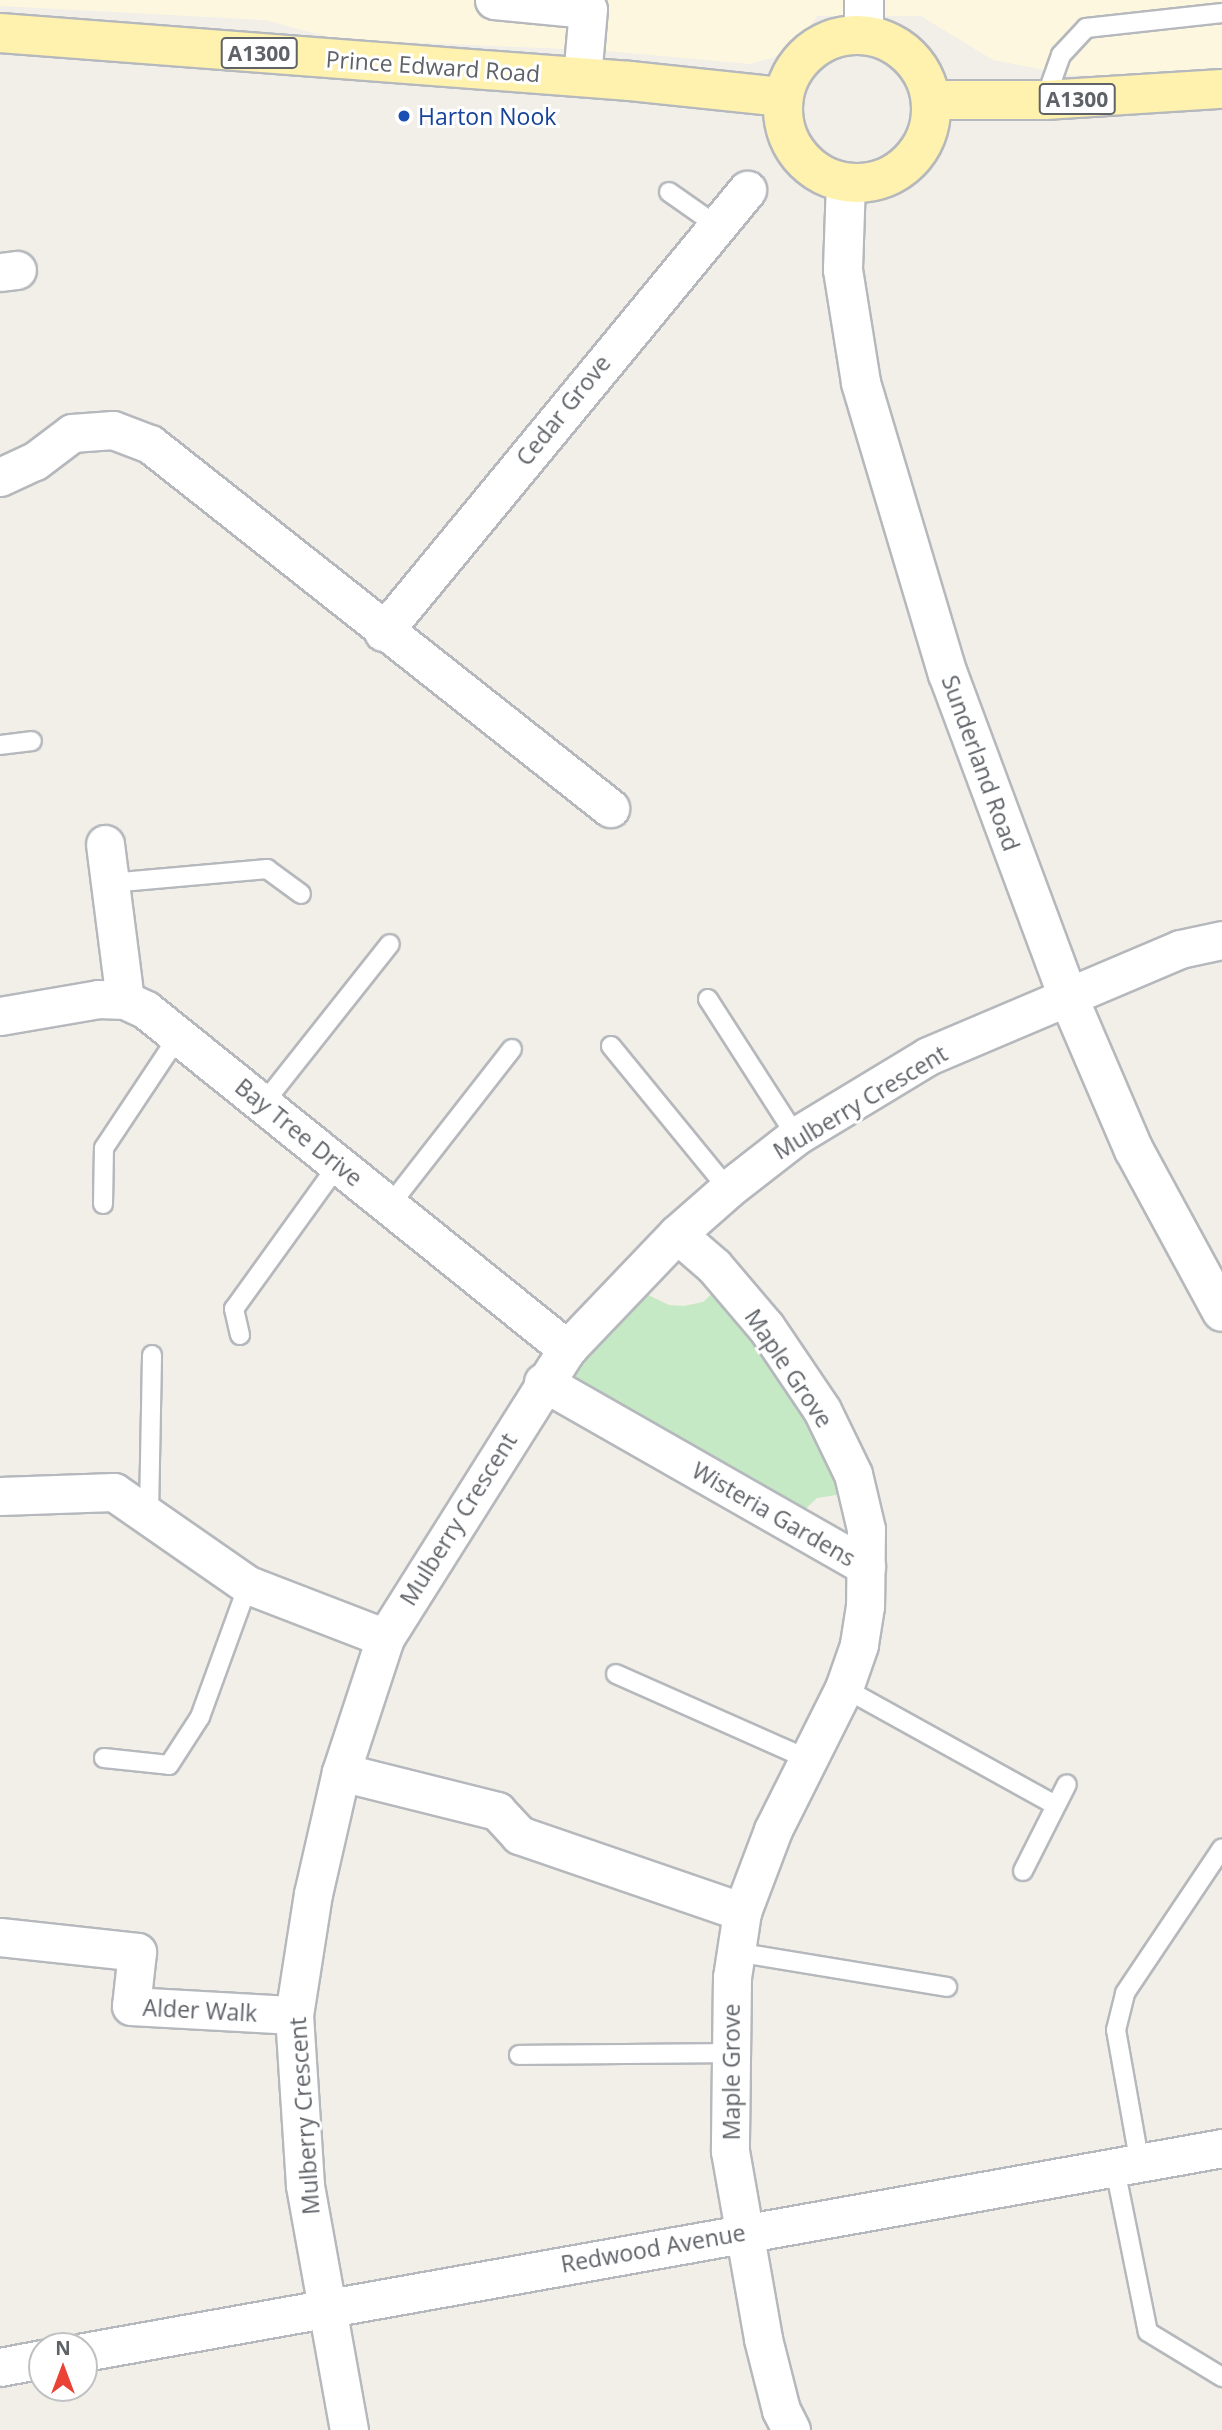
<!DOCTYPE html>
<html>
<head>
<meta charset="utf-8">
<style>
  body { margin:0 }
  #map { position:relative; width:1222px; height:2430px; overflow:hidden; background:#f1efe8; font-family:"Open Sans",sans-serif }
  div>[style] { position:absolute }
  .commercial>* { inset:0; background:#fef7e0 }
  .green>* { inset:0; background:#c5e8c5 }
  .roads { filter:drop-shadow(2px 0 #b5b8bc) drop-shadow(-2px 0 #b5b8bc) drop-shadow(0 2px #b5b8bc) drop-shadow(0 -2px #b5b8bc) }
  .service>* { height:18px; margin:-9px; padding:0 9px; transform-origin:9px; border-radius:9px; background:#fff }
  .minor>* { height:37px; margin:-18.5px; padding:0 18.5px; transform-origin:18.5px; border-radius:18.5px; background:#fff }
  .tertiary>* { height:38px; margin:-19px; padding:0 19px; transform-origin:19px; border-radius:19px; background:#fff }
  .primary>* { height:38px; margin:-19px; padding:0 19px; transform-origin:19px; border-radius:19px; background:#fff2af }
  .primary>.ring { margin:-19px; padding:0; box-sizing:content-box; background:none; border:38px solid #fff2af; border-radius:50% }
  .dots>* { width:19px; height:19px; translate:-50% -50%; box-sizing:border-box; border:4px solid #fff; border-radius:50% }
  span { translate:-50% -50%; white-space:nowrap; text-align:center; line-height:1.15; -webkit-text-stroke:6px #fff; paint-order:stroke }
  .shield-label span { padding:2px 5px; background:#fff; border:2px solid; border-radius:5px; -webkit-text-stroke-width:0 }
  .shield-label { font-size:21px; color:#5f6368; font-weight:700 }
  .street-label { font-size:23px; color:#5f6368 }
  .transit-label { font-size:23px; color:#164399 }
  .left { translate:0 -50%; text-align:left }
  .north { position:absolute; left:28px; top:2332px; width:70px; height:70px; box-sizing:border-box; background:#fff; border:2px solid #bfc1c3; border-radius:50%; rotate:0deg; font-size:19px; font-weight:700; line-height:28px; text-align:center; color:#5f6368 }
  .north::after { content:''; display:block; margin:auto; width:24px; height:32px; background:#ea4335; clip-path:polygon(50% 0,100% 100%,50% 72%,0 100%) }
</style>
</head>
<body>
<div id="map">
  <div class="commercial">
    <i style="clip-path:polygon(0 0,1222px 0,1222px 70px,1140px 78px,1071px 75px,993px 60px,921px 16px,817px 16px,799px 42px,775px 57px,750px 64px,608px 51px,336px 39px,265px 20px,0 6px)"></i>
  </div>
  <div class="green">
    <i style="clip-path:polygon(715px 1291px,757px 1337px,803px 1406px,842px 1494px,817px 1498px,799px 1515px,566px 1375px,646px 1294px,669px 1305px,684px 1306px,703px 1302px)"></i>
  </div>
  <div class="roads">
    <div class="service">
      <i style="left:1045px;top:100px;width:48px;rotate:-70.4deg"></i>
      <i style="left:1061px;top:55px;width:37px;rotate:-47deg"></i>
      <i style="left:1086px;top:28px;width:137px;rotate:-6.3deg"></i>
      <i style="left:669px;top:192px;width:57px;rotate:35.1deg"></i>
      <i style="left:0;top:745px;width:32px;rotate:-7deg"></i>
      <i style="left:110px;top:883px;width:158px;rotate:-5.1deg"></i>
      <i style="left:267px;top:869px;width:42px;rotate:36.3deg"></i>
      <i style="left:708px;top:999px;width:163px;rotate:57.3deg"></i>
      <i style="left:611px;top:1046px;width:185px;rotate:50.7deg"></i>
      <i style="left:263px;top:1104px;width:204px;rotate:-51.6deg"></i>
      <i style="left:103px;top:1204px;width:56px;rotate:-89deg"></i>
      <i style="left:104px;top:1148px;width:136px;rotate:-56.4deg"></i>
      <i style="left:390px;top:1205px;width:198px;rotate:-52deg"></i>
      <i style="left:240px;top:1335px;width:27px;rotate:-103deg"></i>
      <i style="left:234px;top:1309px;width:178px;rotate:-54.2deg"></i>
      <i style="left:149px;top:1513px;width:158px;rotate:-88.9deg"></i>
      <i style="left:616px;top:1674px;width:208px;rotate:23.9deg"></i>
      <i style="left:844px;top:1688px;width:241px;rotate:29deg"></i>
      <i style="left:104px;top:1758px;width:65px;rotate:6.1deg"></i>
      <i style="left:169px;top:1765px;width:57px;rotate:-57.1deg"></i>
      <i style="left:200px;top:1717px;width:140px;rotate:-70deg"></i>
      <i style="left:1023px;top:1871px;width:97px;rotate:-63.2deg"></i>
      <i style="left:736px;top:1952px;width:214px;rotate:9.4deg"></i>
      <i style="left:519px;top:2055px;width:210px;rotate:-0.5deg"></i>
      <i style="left:1139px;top:2159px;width:131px;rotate:-100.1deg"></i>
      <i style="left:1116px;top:2030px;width:38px;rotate:-76deg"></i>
      <i style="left:1125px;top:1993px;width:174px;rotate:-56.2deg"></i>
      <i style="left:1114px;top:2164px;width:171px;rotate:78.6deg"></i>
      <i style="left:1148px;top:2332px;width:87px;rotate:31.3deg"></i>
    </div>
    <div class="minor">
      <i style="left:494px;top:0;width:94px;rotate:5.5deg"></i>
      <i style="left:588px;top:9px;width:68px;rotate:95deg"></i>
      <i style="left:0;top:272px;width:17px;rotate:-7deg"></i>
      <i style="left:0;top:477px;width:38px;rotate:-25deg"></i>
      <i style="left:35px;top:461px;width:46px;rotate:-37.1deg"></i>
      <i style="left:72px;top:433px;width:41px;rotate:-4.2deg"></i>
      <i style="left:113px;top:430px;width:40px;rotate:21deg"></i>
      <i style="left:150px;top:444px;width:587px;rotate:38.35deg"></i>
      <i style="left:383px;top:632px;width:573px;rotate:-50.53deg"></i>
      <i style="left:105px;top:844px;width:157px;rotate:82.7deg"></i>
      <i style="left:0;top:1016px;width:99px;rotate:-9.8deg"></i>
      <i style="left:98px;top:999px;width:27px;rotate:2deg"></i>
      <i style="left:125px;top:1000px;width:23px;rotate:25deg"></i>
      <i style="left:146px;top:1010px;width:541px;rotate:38.84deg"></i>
      <i style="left:677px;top:1234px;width:49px;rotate:40.9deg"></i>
      <i style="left:714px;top:1266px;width:80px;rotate:49.6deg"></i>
      <i style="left:766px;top:1327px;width:100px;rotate:56deg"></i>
      <i style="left:822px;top:1410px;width:71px;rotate:64.2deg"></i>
      <i style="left:853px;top:1474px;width:57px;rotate:76.7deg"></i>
      <i style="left:866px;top:1529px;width:77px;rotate:90.7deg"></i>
      <i style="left:865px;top:1606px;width:39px;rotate:99deg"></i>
      <i style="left:859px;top:1645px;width:46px;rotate:109.2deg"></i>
      <i style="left:844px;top:1688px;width:159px;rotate:116.6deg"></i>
      <i style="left:773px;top:1830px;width:88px;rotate:110.7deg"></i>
      <i style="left:742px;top:1912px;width:66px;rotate:98.7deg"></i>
      <i style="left:732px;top:1977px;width:174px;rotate:90.7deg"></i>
      <i style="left:730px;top:2151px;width:191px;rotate:80deg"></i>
      <i style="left:763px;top:2339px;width:73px;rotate:75.8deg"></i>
      <i style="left:781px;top:2410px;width:22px;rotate:63deg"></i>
      <i style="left:543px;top:1382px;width:372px;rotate:29.7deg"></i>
      <i style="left:0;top:1496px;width:114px;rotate:-2deg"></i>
      <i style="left:114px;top:1492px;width:163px;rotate:34.8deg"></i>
      <i style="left:248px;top:1585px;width:147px;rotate:21.1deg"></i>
      <i style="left:341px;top:1772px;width:161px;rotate:14deg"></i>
      <i style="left:497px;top:1811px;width:33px;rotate:47deg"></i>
      <i style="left:519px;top:1835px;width:236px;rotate:19deg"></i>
      <i style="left:0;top:1937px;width:138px;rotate:6.2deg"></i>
      <i style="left:137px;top:1952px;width:54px;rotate:96.3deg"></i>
      <i style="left:131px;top:2006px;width:163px;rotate:3.2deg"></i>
      <i style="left:84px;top:2352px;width:1156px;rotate:-10.16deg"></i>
      <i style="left:0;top:2367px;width:43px;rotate:-10.8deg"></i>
      <i style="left:349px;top:2430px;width:249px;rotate:-100.2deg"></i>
      <i style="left:305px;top:2185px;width:170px;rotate:-93.7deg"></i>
      <i style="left:294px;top:2015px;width:122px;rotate:-81.1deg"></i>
      <i style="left:313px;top:1894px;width:125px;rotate:-77.1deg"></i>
      <i style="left:341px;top:1772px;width:141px;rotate:-71.8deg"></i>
      <i style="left:385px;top:1638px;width:342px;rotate:-57.8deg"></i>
      <i style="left:567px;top:1349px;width:159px;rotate:-46.3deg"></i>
      <i style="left:677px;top:1234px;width:68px;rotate:-41.4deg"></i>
      <i style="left:728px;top:1189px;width:86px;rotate:-37.9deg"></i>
      <i style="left:796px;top:1136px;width:154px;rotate:-31.2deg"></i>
      <i style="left:928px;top:1056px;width:274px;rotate:-23deg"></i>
      <i style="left:1180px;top:949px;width:43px;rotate:-12.1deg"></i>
    </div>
    <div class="tertiary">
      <i style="left:864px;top:35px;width:35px;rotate:-90deg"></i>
      <i style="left:846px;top:183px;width:87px;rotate:92deg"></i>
      <i style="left:843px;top:270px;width:114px;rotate:80.9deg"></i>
      <i style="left:861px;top:383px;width:304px;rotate:73.4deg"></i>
      <i style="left:948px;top:674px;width:341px;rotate:69.6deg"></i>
      <i style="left:1067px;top:994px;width:170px;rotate:66.8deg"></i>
      <i style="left:1134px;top:1150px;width:184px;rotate:61.5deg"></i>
    </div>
    <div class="primary">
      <i style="left:0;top:33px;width:632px;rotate:4.36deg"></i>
      <i style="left:630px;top:81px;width:154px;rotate:6deg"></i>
      <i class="ring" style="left:783px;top:35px;width:110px;height:110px"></i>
      <i style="left:932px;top:100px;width:113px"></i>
      <i style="left:1045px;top:100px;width:177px;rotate:-3.6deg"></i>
    </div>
  </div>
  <div class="dots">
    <i style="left:404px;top:116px;background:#1a4fb4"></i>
  </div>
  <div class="shield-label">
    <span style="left:259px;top:53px">A1300</span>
    <span style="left:1077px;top:99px">A1300</span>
  </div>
  <div class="street-label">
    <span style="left:433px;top:66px;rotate:4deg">Prince Edward Road</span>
    <span style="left:563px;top:410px;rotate:-51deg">Cedar Grove</span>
    <span style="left:981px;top:763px;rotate:70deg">Sunderland Road</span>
    <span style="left:860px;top:1102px;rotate:-31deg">Mulberry Crescent</span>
    <span style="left:299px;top:1132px;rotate:39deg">Bay Tree Drive</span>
    <span style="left:789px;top:1368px;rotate:56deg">Maple Grove</span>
    <span style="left:774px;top:1514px;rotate:30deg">Wisteria Gardens</span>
    <span style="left:458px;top:1519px;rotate:-58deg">Mulberry Crescent</span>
    <span style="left:200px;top:2010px;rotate:3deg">Alder Walk</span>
    <span style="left:731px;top:2072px;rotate:-90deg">Maple Grove</span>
    <span style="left:304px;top:2116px;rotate:-94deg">Mulberry Crescent</span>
    <span style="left:653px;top:2248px;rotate:-10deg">Redwood Avenue</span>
  </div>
  <div class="transit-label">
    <span class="left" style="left:418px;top:116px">Harton Nook</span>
  </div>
  <div class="north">N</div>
</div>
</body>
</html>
